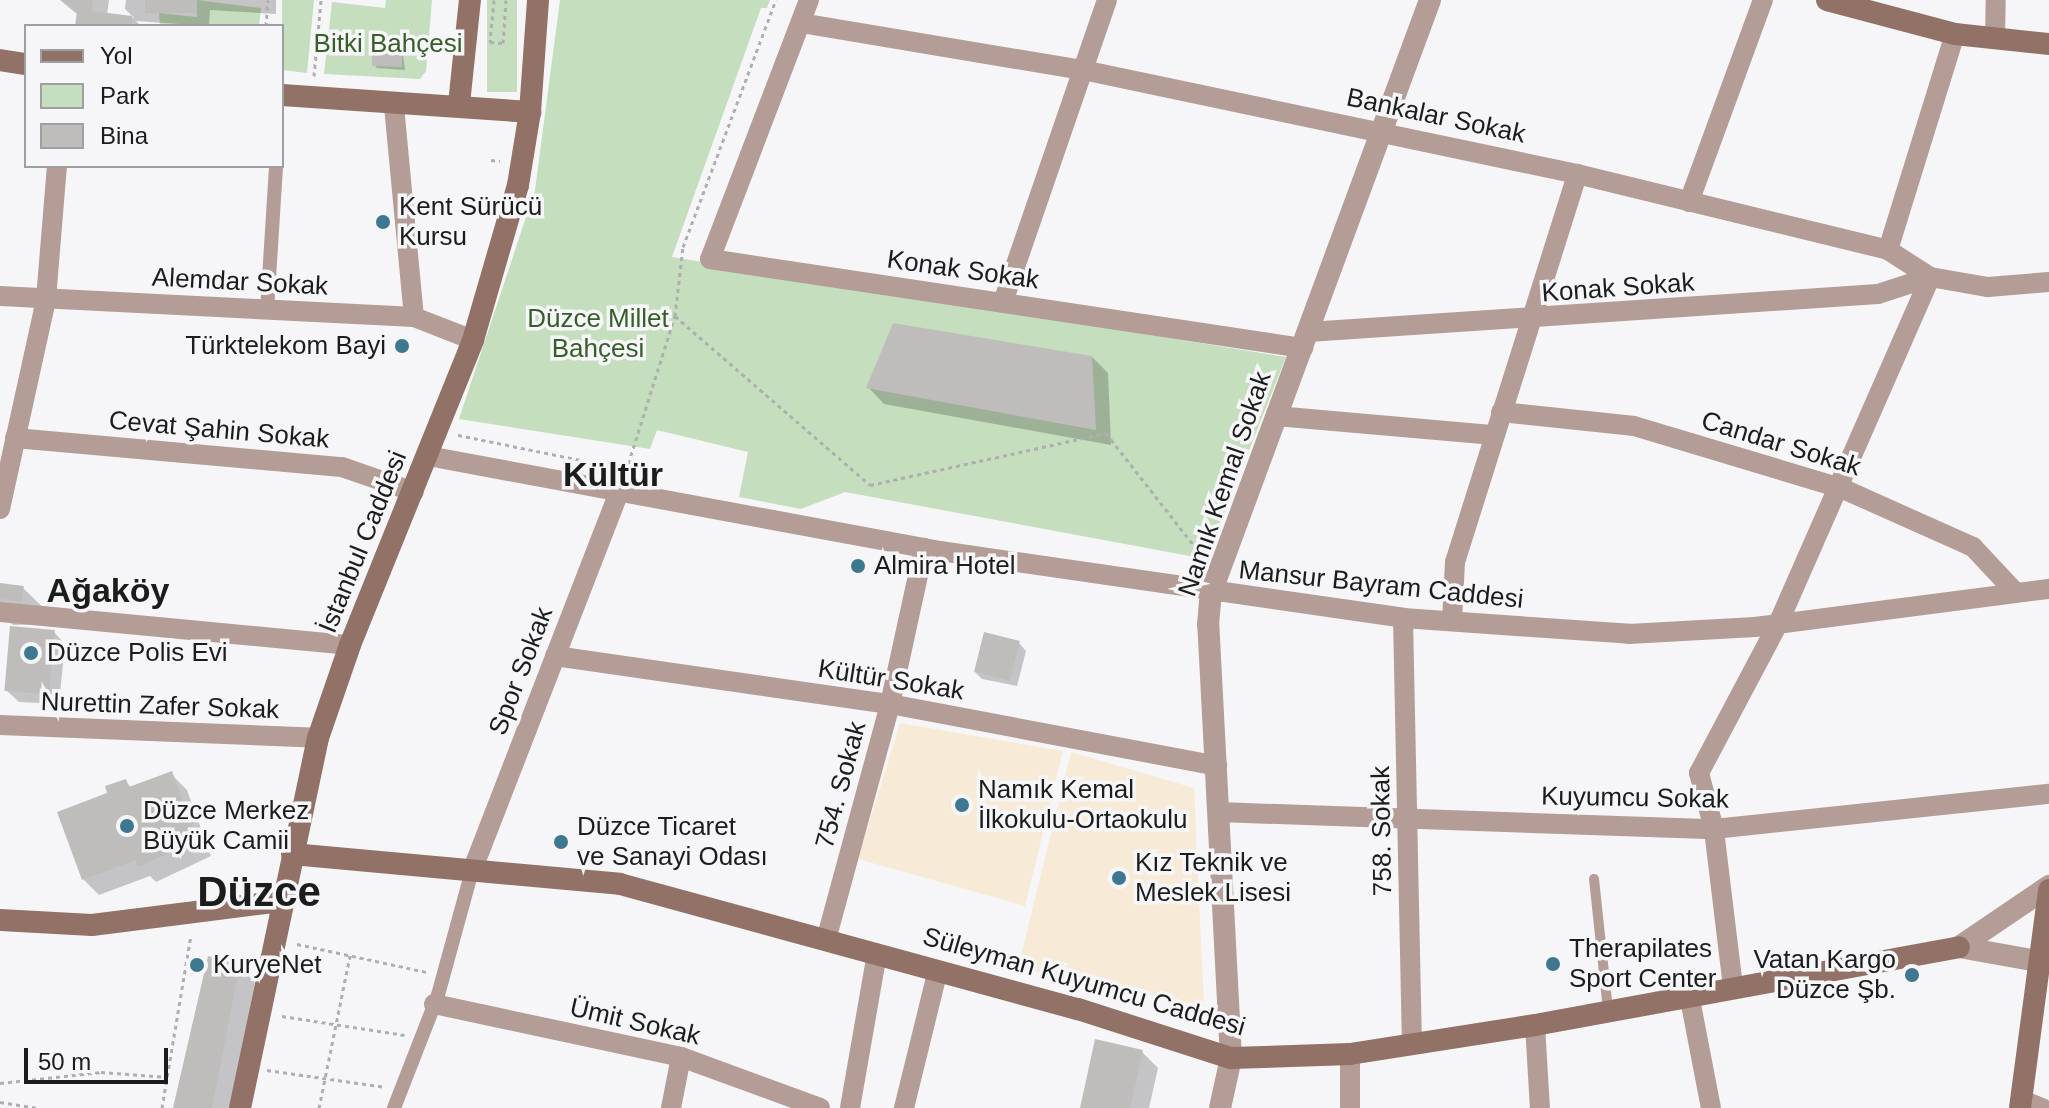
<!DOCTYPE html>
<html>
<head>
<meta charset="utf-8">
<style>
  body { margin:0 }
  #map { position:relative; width:2049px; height:1108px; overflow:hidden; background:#f6f6f8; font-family:Helvetica,sans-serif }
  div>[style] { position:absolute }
  .education>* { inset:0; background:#f7ebd7 }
  .green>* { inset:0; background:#c5debd; transform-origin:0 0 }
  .shadow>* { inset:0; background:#0003 }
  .building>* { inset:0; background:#bfbdbc; transform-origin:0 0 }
  .path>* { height:3px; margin-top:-1.5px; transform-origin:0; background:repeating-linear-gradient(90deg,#aeafb0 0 4px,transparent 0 8px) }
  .service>* { height:10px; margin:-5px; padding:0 5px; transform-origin:5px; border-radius:5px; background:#b39d96 }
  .pedestrian>* { height:14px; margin:-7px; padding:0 7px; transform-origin:7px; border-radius:7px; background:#b39d96 }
  .minor>* { height:20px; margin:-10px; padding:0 10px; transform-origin:10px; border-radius:10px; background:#b39d96 }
  .tertiary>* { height:22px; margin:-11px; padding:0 11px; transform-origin:11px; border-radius:11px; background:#b39d96 }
  .secondary>* { height:22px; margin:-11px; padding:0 11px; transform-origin:11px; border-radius:11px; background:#927267 }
  .dots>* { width:22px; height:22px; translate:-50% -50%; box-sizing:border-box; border:4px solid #f6f6f8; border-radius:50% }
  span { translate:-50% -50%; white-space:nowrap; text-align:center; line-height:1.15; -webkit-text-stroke:7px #f6f6f8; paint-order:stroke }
  .park-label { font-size:26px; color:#365e28 }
  .street-label { font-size:26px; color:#1b1c1c }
  .poi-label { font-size:26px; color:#1b1c1c }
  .left { translate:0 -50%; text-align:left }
  .right { translate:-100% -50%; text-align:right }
  .district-label { font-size:34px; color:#1b1c1c; font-weight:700 }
  .town-label { font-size:42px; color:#1b1c1c; font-weight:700 }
  .legend { position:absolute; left:24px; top:24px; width:260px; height:144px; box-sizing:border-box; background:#f6f6f8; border:2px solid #9e9fa0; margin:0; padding:10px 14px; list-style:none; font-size:24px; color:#1b1c1c }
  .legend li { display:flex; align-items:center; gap:16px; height:40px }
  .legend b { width:40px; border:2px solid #9e9fa0 }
  .scale { position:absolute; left:24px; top:1048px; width:144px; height:36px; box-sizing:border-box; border:4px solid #1b1c1c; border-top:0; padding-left:10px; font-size:24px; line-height:28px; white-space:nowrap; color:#1b1c1c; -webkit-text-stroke:6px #f6f6f8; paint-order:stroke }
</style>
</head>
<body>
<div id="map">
  <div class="education">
    <i style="clip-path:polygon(900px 723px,1063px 751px,1025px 906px,858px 859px)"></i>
    <i style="clip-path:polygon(1071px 752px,1194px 788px,1204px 1006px,1018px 968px)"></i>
  </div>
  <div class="green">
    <i style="clip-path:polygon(197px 0,261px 8px,259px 26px,160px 26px,159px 13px,197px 17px)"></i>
    <i style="clip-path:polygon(282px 0,314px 0,307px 73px,282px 70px)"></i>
    <i style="clip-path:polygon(386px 0,432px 0,426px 71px,420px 79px,324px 74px,332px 2px,385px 8px)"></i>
    <i style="left:487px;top:0;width:30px;height:92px"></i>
    <i style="clip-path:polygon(560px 0,770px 0,767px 8px,761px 8px,672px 257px,1286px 357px,1206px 559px,845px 492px,801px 509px,739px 497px,748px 452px,657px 430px,650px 449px,459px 419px,535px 190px)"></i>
  </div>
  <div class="shadow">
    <i style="clip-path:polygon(60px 0,109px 0,107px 15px,134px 18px,125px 9px,126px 0,276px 0,276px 14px,210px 10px,209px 26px,136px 21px,141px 26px,77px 26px,78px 15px)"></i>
    <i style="clip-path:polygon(401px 39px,405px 70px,377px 68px,374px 65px)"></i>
    <i style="clip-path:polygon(1092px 357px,1108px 373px,1111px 445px,884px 404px,869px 388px)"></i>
    <i style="clip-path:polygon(0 585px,23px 588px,47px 611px,44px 624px,13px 625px,0 612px)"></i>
    <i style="clip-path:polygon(54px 632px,65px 644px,59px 704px,19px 702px,7px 691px)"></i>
    <i style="clip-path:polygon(1019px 643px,1026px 651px,1017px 686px,982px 679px,975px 672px)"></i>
    <i style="clip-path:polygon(171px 774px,187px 790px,211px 856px,156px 882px,150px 876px,99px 895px,83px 879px,110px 795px,125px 781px,132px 788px)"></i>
    <i style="clip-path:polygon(239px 966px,255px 982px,231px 1108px,175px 1108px)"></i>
    <i style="clip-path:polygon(1142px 1052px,1158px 1068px,1149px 1108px,1082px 1108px)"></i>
  </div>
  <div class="building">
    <i style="clip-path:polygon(61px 0,93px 0,92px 11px,132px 16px,132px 26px,75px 26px,77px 12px)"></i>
    <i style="left:145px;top:0;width:52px;height:13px"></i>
    <i style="clip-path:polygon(402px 37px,402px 67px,372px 66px,372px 41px)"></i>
    <i style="clip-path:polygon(893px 323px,1092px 356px,1096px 430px,866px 388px)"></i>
    <i style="left:0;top:583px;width:24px;height:16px;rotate:7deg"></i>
    <i style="left:10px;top:626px;width:45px;height:65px;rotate:5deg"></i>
    <i style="left:984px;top:632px;width:37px;height:41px;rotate:14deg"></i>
    <i style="clip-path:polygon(172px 771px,197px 840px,138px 867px,136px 860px,82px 880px,57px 812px,107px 793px,105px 786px,126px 779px,129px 787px)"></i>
    <i style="clip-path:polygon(208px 956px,240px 964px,212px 1108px,173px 1108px)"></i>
    <i style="clip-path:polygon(1095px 1039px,1143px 1050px,1130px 1108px,1080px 1108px)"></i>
  </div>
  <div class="path">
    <i style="left:494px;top:0;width:42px;rotate:95.4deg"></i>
    <i style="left:490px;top:42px;width:13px;rotate:4deg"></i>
    <i style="left:503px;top:43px;width:43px;rotate:-86deg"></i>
    <i style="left:266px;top:26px;width:26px;rotate:-86deg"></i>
    <i style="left:314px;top:76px;width:76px;rotate:-84.7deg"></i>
    <i style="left:491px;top:160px;width:9px;rotate:6deg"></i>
    <i style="left:675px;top:316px;width:258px;rotate:40.9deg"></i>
    <i style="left:870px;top:485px;width:242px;rotate:-12.4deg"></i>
    <i style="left:1106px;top:433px;width:157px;rotate:52deg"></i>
    <i style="left:458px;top:435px;width:155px;rotate:11.5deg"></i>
    <i style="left:626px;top:471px;width:163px;rotate:-72.5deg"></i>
    <i style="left:675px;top:316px;width:69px;rotate:-83.4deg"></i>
    <i style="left:683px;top:247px;width:264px;rotate:-69.4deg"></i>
    <i style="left:297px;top:944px;width:132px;rotate:12.2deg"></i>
    <i style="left:282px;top:1016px;width:124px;rotate:8.8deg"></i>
    <i style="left:267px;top:1070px;width:120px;rotate:8.1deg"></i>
    <i style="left:0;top:1083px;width:102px;rotate:-6.2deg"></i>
    <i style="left:101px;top:1072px;width:67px;rotate:4.3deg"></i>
    <i style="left:0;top:1102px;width:38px;rotate:9deg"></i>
    <i style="left:162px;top:1108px;width:176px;rotate:-80.5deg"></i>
    <i style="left:319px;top:1108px;width:156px;rotate:-78.5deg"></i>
  </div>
  <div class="service">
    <i style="left:1594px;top:879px;width:133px;rotate:83.9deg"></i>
  </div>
  <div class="pedestrian">
    <i style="left:267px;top:310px;width:144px;rotate:-86.4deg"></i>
    <i style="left:394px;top:1108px;width:121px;rotate:-68.7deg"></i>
    <i style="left:438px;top:995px;width:129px;rotate:-74.7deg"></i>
  </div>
  <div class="minor">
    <i style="left:809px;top:0;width:277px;rotate:110.9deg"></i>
    <i style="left:710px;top:259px;width:600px;rotate:8.54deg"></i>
    <i style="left:801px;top:23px;width:286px;rotate:9.5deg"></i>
    <i style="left:1083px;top:70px;width:505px;rotate:11.89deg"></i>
    <i style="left:1577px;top:174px;width:320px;rotate:13.7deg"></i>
    <i style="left:1888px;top:250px;width:50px;rotate:32.7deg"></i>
    <i style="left:1930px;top:277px;width:59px;rotate:9.8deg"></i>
    <i style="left:1988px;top:287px;width:61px;rotate:-4.7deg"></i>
    <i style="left:1995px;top:39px;width:39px;rotate:-89deg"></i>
    <i style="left:394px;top:106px;width:212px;rotate:84.6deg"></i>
    <i style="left:1689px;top:202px;width:215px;rotate:-69.9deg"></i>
    <i style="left:1888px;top:250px;width:226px;rotate:-72.8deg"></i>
    <i style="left:0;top:296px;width:415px;rotate:2.9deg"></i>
    <i style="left:414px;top:317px;width:63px;rotate:21.3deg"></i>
    <i style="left:1003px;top:302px;width:319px;rotate:-71deg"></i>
    <i style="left:1308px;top:332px;width:571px;rotate:-3.81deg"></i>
    <i style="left:1878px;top:294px;width:55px;rotate:-18.1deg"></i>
    <i style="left:1501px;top:412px;width:134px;rotate:6deg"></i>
    <i style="left:1634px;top:426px;width:216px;rotate:16.7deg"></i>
    <i style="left:1841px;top:488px;width:145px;rotate:24.1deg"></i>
    <i style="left:1973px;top:547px;width:63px;rotate:46.9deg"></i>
    <i style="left:1276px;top:416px;width:219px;rotate:5deg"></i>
    <i style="left:15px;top:438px;width:328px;rotate:5.1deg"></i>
    <i style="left:342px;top:467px;width:76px;rotate:19.1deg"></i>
    <i style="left:428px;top:456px;width:521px;rotate:10.51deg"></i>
    <i style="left:940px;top:551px;width:468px;rotate:8.2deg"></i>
    <i style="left:1403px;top:618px;width:227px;rotate:4deg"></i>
    <i style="left:1629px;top:634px;width:126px;rotate:-3.2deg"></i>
    <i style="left:1755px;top:627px;width:296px;rotate:-7.4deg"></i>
    <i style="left:0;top:509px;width:215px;rotate:-77.6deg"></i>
    <i style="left:46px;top:299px;width:133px;rotate:-85.3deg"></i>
    <i style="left:0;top:612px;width:352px;rotate:5.4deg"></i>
    <i style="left:1403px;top:618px;width:425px;rotate:88.8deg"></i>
    <i style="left:1452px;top:621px;width:59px;rotate:-87.1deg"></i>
    <i style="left:1455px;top:562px;width:407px;rotate:-72.5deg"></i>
    <i style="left:555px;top:656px;width:338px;rotate:8.2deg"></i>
    <i style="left:890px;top:704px;width:333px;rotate:10.7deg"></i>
    <i style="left:0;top:725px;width:318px;rotate:2.3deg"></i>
    <i style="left:1218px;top:812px;width:496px;rotate:2deg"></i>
    <i style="left:1714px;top:829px;width:337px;rotate:-6deg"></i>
    <i style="left:472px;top:871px;width:409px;rotate:-68.8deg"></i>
    <i style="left:826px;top:940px;width:245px;rotate:-74.8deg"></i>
    <i style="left:890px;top:704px;width:160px;rotate:-77.7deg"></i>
    <i style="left:1733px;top:987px;width:159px;rotate:-96.9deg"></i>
    <i style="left:1714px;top:829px;width:58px;rotate:-105deg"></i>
    <i style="left:1699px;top:773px;width:169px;rotate:-62.1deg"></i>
    <i style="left:1778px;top:624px;width:379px;rotate:-66.3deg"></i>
    <i style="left:1689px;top:994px;width:116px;rotate:79.1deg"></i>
    <i style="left:434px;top:1004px;width:253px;rotate:12.1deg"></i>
    <i style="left:681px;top:1057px;width:148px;rotate:20.1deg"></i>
    <i style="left:1535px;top:1025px;width:83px;rotate:86.6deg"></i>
    <i style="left:2022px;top:1100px;width:22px;rotate:22deg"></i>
    <i style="left:671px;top:1108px;width:52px;rotate:-78.9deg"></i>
    <i style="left:850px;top:1108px;width:157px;rotate:-80.1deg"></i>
    <i style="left:904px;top:1108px;width:142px;rotate:-76.2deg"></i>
    <i style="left:1350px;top:1108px;width:54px;rotate:-90deg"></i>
  </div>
  <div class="tertiary">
    <i style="left:1959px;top:947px;width:109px;rotate:-34.1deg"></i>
    <i style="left:1959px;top:947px;width:91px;rotate:10.1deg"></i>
    <i style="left:1220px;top:1108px;width:51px;rotate:-77.6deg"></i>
    <i style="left:1231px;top:1058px;width:434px;rotate:-93deg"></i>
    <i style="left:1208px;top:625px;width:32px;rotate:-85deg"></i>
    <i style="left:1211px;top:593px;width:632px;rotate:-69.73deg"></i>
  </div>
  <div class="secondary">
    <i style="left:1827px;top:0;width:132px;rotate:14.9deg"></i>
    <i style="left:1955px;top:34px;width:95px;rotate:6.1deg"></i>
    <i style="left:0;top:60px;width:26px;rotate:9deg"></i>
    <i style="left:282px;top:95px;width:249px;rotate:3.9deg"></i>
    <i style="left:459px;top:104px;width:105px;rotate:-84deg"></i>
    <i style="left:292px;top:854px;width:329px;rotate:5.2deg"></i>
    <i style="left:620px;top:884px;width:475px;rotate:15.3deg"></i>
    <i style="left:1078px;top:1009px;width:161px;rotate:17.8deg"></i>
    <i style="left:1231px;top:1058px;width:119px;rotate:-1.9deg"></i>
    <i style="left:1350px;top:1054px;width:187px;rotate:-8.9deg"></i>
    <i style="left:1535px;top:1025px;width:431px;rotate:-10.4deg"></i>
    <i style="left:0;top:920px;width:92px;rotate:3.1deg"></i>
    <i style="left:92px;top:925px;width:191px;rotate:-7.2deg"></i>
    <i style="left:240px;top:1108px;width:378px;rotate:-78.1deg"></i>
    <i style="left:318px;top:738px;width:98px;rotate:-71deg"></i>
    <i style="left:350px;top:645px;width:329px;rotate:-68deg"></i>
    <i style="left:473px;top:340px;width:161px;rotate:-73.8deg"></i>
    <i style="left:518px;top:185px;width:74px;rotate:-80.7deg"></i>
    <i style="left:530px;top:112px;width:112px;rotate:-85.9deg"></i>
    <i style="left:2020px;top:1108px;width:220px;rotate:-82.4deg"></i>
  </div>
  <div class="dots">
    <i style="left:383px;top:222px;background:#3d7790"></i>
    <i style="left:402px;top:346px;background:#3d7790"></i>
    <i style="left:858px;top:566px;background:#3d7790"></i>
    <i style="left:31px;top:653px;background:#3d7790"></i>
    <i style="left:962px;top:805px;background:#3d7790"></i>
    <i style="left:127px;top:826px;background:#3d7790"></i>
    <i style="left:561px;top:842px;background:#3d7790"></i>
    <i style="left:1119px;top:878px;background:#3d7790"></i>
    <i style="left:1553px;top:964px;background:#3d7790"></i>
    <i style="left:197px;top:965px;background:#3d7790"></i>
    <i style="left:1912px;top:975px;background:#3d7790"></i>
  </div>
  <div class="park-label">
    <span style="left:388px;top:44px">Bitki Bahçesi</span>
    <span style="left:598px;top:334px">Düzce Millet<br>Bahçesi</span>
  </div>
  <div class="street-label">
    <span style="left:1436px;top:116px;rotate:12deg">Bankalar Sokak</span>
    <span style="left:963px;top:270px;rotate:8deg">Konak Sokak</span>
    <span style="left:240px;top:282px;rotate:3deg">Alemdar Sokak</span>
    <span style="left:1618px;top:288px;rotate:-4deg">Konak Sokak</span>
    <span style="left:219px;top:430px;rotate:5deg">Cevat Şahin Sokak</span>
    <span style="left:1781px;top:444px;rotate:17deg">Candar Sokak</span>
    <span style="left:1225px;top:484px;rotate:-71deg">Namık Kemal Sokak</span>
    <span style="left:363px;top:542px;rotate:-68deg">İstanbul Caddesi</span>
    <span style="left:1381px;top:585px;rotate:6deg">Mansur Bayram Caddesi</span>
    <span style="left:521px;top:671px;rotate:-69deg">Spor Sokak</span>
    <span style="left:891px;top:680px;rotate:9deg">Kültür Sokak</span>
    <span style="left:160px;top:706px;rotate:2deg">Nurettin Zafer Sokak</span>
    <span style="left:841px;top:785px;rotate:-75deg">754. Sokak</span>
    <span style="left:1635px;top:798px;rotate:1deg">Kuyumcu Sokak</span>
    <span style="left:1382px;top:831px;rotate:-91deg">758. Sokak</span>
    <span style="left:1084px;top:982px;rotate:16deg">Süleyman Kuyumcu Caddesi</span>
    <span style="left:635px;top:1022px;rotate:13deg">Ümit Sokak</span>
  </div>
  <div class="poi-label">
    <span class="left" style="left:399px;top:222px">Kent Sürücü<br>Kursu</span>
    <span class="right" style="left:386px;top:346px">Türktelekom Bayi</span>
    <span class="left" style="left:874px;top:566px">Almira Hotel</span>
    <span class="left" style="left:47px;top:653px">Düzce Polis Evi</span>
    <span class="left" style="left:978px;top:805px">Namık Kemal<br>İlkokulu-Ortaokulu</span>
    <span class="left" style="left:143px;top:826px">Düzce Merkez<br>Büyük Camii</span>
    <span class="left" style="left:577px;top:842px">Düzce Ticaret<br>ve Sanayi Odası</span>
    <span class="left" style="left:1135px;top:878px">Kız Teknik ve<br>Meslek Lisesi</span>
    <span class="left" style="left:1569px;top:964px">Therapilates<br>Sport Center</span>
    <span class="right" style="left:1896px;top:975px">Vatan Kargo<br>Düzce Şb.</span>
    <span class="left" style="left:213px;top:965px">KuryeNet</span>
  </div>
  <div class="district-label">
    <span style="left:613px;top:475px">Kültür</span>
    <span style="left:108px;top:591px">Ağaköy</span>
  </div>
  <div class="town-label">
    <span style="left:259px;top:892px">Düzce</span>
  </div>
  <ul class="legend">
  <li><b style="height:10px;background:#927267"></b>Yol</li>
  <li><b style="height:22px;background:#c5debd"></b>Park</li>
  <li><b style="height:22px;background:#bfbdbc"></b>Bina</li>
  </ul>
  <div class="scale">50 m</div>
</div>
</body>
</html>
